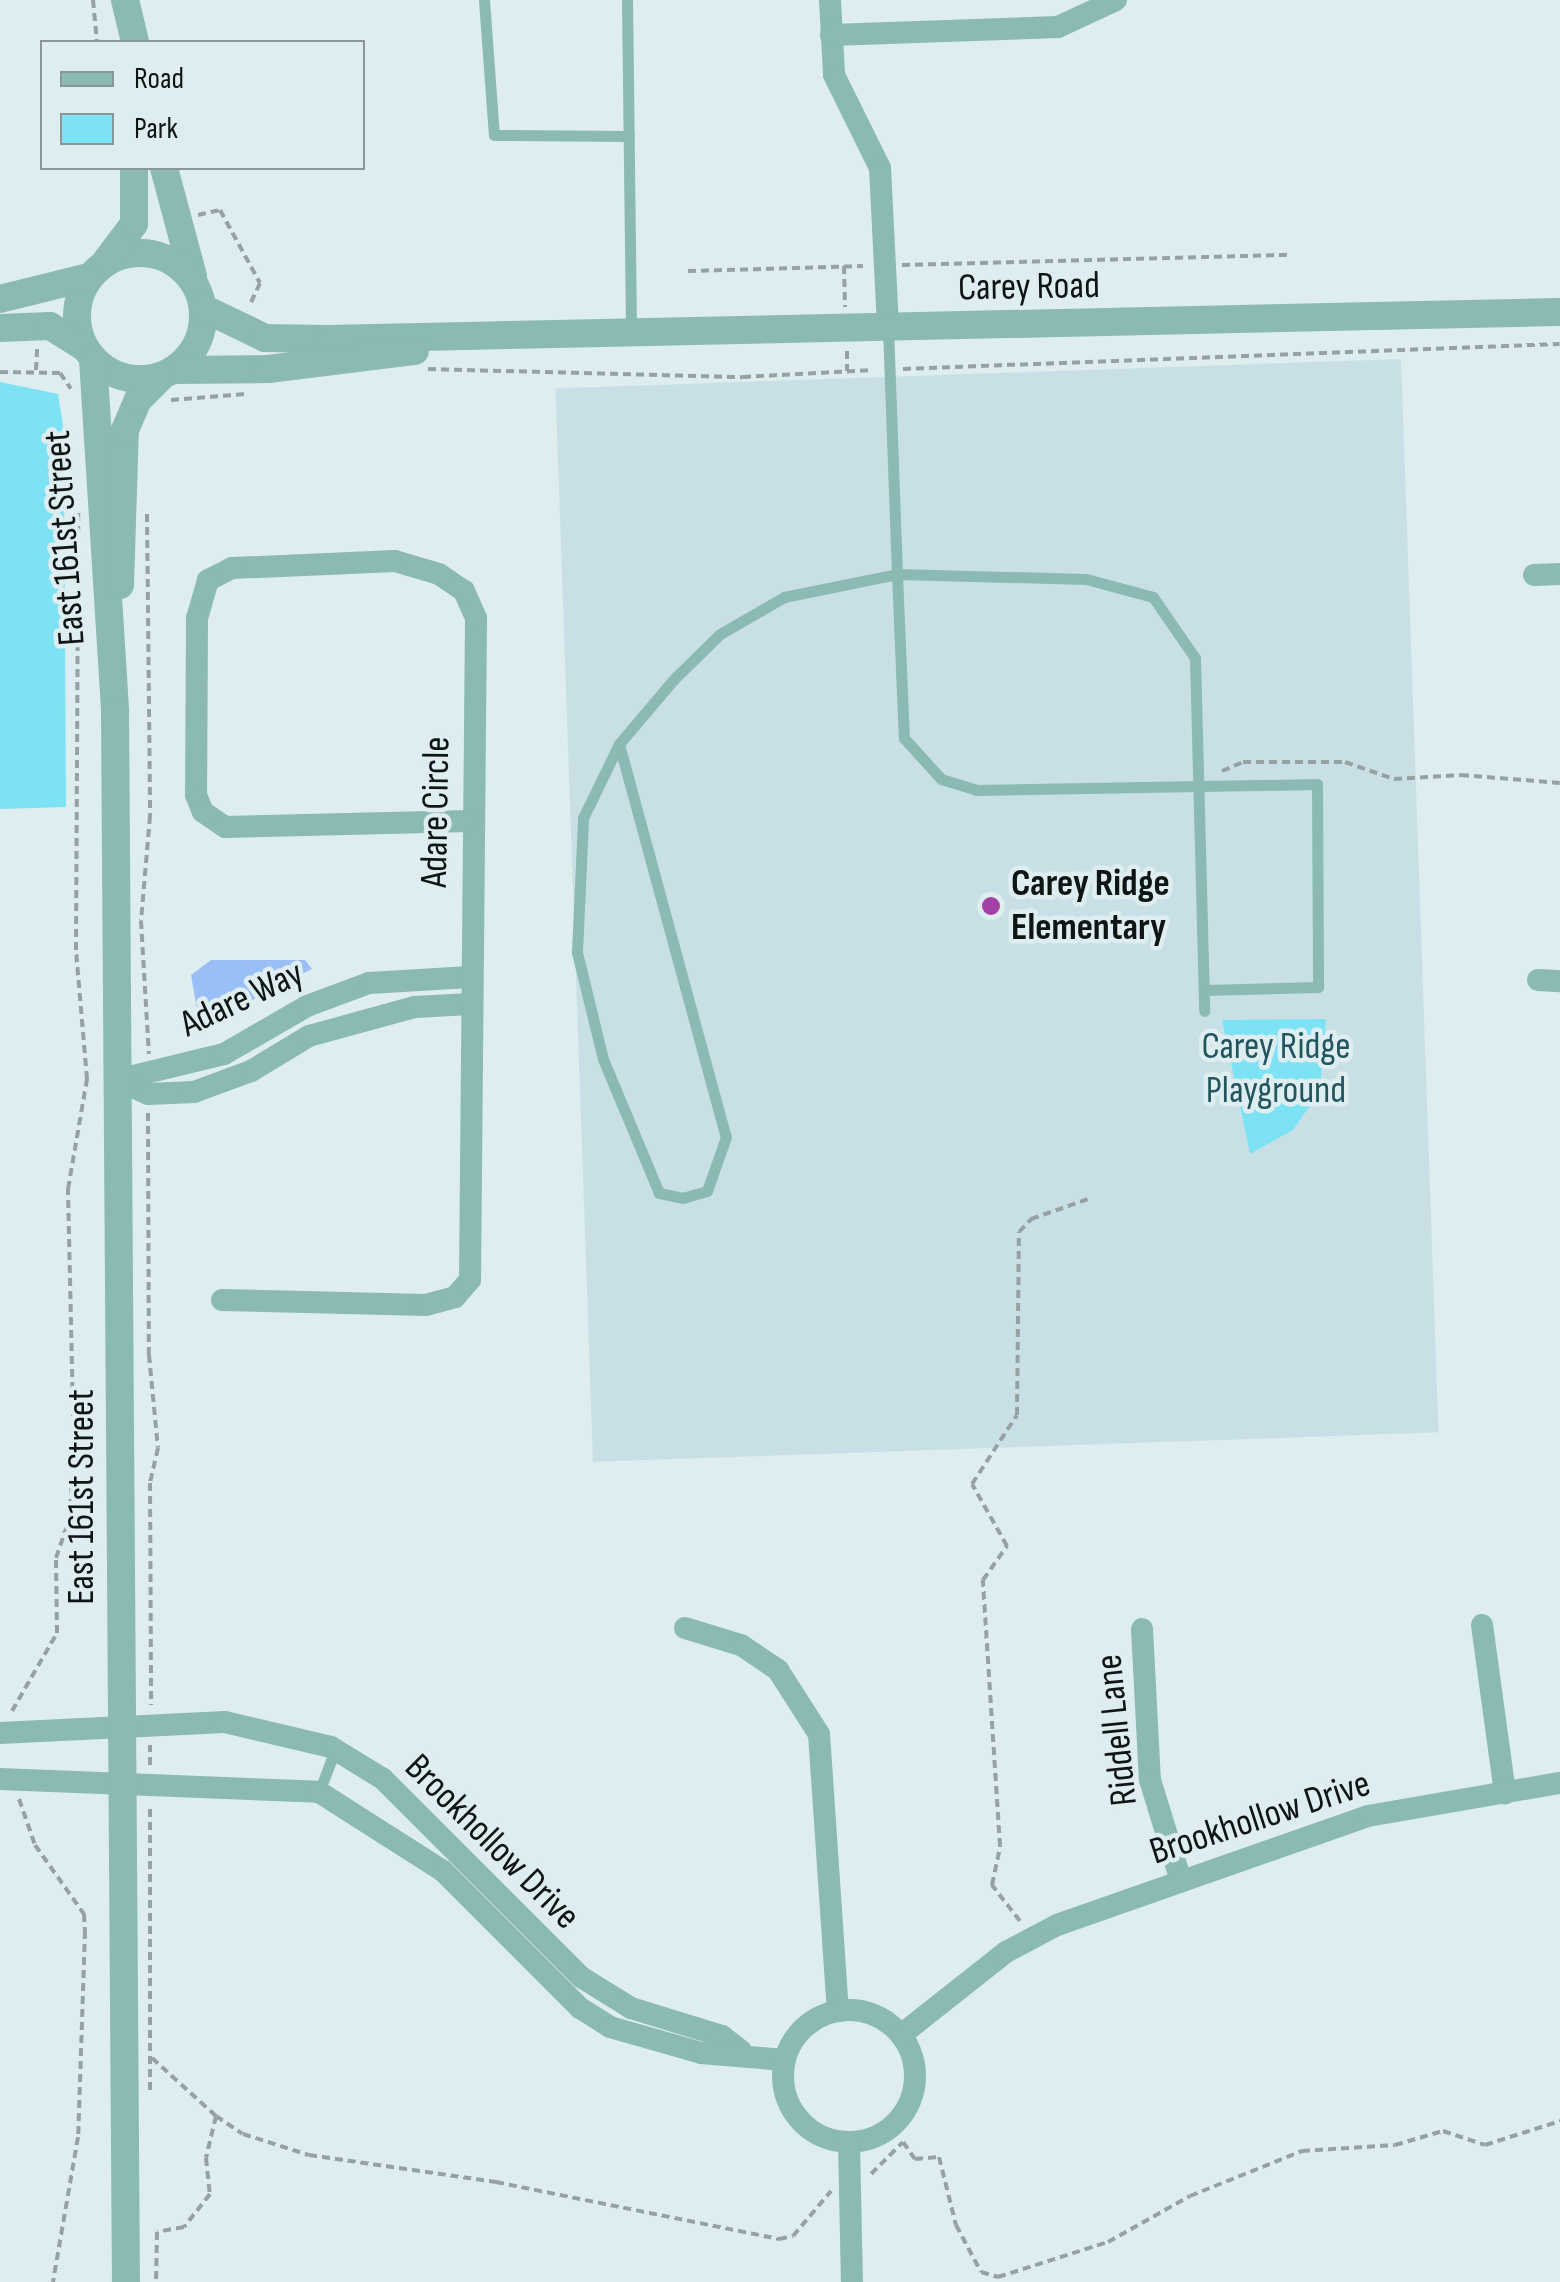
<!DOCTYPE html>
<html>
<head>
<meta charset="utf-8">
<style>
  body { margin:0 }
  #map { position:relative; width:1560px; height:2282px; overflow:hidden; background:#deedf0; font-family:"Sofia Sans Condensed",sans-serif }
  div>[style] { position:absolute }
  .built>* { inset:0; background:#c8e0e5; transform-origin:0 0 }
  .green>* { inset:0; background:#7ee2f5 }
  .water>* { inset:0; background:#9abff6 }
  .path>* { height:4px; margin-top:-2px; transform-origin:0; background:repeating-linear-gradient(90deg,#96a1a4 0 8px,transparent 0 13px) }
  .service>* { height:11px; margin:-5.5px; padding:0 5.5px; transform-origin:5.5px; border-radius:5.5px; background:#8bb9b4 }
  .minor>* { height:22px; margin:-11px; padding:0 11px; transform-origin:11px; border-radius:11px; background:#8bb9b4 }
  .minor>.ring { margin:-11px; padding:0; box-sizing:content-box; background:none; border:22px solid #8bb9b4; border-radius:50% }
  .tertiary>* { height:28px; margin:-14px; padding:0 14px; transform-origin:14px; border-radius:14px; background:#8bb9b4 }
  .tertiary>.ring { margin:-14px; padding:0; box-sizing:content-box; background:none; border:28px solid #8bb9b4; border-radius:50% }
  .dots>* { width:28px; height:28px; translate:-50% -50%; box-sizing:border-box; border:5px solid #deedf0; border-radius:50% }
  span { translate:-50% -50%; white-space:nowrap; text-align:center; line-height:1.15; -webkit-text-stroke:9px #deedf0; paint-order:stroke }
  .street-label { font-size:38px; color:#0f1415 }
  .poi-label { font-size:38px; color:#0f1415; font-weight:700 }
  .left { translate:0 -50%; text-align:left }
  .park-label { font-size:38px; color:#22555e }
  .legend { position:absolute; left:40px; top:40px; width:325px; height:130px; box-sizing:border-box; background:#deedf0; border:2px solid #8b9698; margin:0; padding:12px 18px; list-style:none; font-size:30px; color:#0f1415 }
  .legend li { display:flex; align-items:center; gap:20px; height:50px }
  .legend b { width:50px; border:2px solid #8b9698 }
</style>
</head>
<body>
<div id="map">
  <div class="built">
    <i style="left:1401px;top:359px;width:1074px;height:846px;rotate:88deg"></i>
  </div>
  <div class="green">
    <i style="clip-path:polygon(0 382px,58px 394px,64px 431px,66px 807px,0 809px)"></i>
    <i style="clip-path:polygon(1326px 1019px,1320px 1091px,1293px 1130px,1250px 1154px,1222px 1020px)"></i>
  </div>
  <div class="water">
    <i style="clip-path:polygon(211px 960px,305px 960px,312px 969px,200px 1027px,191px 975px)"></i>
  </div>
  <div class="path">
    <i style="left:93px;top:0;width:42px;rotate:84.6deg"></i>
    <i style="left:198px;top:215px;width:23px;rotate:-13deg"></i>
    <i style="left:220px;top:210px;width:83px;rotate:61.3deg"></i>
    <i style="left:260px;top:283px;width:23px;rotate:115deg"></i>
    <i style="left:902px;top:265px;width:388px;rotate:-1.5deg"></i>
    <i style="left:844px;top:266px;width:41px;rotate:88.6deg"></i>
    <i style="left:688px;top:271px;width:175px;rotate:-1.6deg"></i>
    <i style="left:847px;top:351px;width:20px;rotate:90deg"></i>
    <i style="left:428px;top:369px;width:315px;rotate:1.5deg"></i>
    <i style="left:743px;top:377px;width:130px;rotate:-3.1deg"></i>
    <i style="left:903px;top:369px;width:657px;rotate:-2.18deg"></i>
    <i style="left:36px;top:370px;width:21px;rotate:-87deg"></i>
    <i style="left:0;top:372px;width:60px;rotate:1deg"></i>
    <i style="left:60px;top:373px;width:19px;rotate:55deg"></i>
    <i style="left:171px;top:400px;width:75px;rotate:-4.6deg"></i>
    <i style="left:147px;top:514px;width:302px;rotate:89.4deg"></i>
    <i style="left:150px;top:816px;width:105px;rotate:94.9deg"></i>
    <i style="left:141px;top:921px;width:133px;rotate:86.6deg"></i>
    <i style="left:1222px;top:771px;width:23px;rotate:-23deg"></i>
    <i style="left:1243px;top:762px;width:102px"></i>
    <i style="left:1345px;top:762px;width:52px;rotate:19.1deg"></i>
    <i style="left:1394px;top:779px;width:67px;rotate:-3.4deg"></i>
    <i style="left:1461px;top:775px;width:99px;rotate:4.6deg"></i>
    <i style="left:148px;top:1113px;width:242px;rotate:89.8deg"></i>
    <i style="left:149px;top:1355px;width:93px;rotate:84.5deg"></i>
    <i style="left:158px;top:1448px;width:36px;rotate:103deg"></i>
    <i style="left:150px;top:1483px;width:222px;rotate:89.7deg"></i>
    <i style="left:12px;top:1711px;width:90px;rotate:-60deg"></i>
    <i style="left:57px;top:1633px;width:75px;rotate:-90.8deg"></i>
    <i style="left:56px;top:1558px;width:40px;rotate:-71.1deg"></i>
    <i style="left:69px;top:1520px;width:65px;rotate:-85.6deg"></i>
    <i style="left:74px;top:1455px;width:266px;rotate:-91.3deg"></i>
    <i style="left:68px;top:1189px;width:112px;rotate:-80.2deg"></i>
    <i style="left:87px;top:1079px;width:129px;rotate:-94.9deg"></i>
    <i style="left:76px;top:950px;width:437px;rotate:-89.7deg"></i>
    <i style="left:150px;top:1765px;width:20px;rotate:-90deg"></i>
    <i style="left:19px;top:1799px;width:49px;rotate:70.8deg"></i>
    <i style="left:35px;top:1845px;width:85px;rotate:54.6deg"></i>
    <i style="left:84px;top:1914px;width:17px;rotate:87deg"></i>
    <i style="left:85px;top:1931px;width:206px;rotate:91.9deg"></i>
    <i style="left:78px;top:2137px;width:147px;rotate:99.8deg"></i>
    <i style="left:1020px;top:1921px;width:46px;rotate:-127.9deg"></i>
    <i style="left:992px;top:1885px;width:40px;rotate:-78deg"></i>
    <i style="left:1000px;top:1846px;width:267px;rotate:-93.7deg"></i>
    <i style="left:983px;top:1580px;width:42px;rotate:-54.8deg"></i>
    <i style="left:1007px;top:1546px;width:71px;rotate:-119.4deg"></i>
    <i style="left:972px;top:1484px;width:82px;rotate:-56.9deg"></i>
    <i style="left:1017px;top:1415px;width:183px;rotate:-89.4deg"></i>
    <i style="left:1019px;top:1232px;width:18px;rotate:-47deg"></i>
    <i style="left:1031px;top:1219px;width:64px;rotate:-19.3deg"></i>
    <i style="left:152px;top:2058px;width:86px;rotate:42.2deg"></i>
    <i style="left:216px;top:2116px;width:43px;rotate:103.4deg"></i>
    <i style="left:206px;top:2158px;width:36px;rotate:84deg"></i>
    <i style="left:210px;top:2194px;width:42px;rotate:128.2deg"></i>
    <i style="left:184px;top:2227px;width:27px;rotate:170deg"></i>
    <i style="left:157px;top:2232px;width:50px;rotate:91.1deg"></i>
    <i style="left:150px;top:2090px;width:285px;rotate:-90deg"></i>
    <i style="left:216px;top:2116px;width:32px;rotate:34deg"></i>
    <i style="left:243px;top:2134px;width:69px;rotate:17.7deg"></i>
    <i style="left:309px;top:2155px;width:189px;rotate:8.2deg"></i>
    <i style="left:496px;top:2182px;width:289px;rotate:11.4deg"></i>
    <i style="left:779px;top:2239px;width:14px;rotate:-12deg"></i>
    <i style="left:793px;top:2236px;width:59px;rotate:-49.8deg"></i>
    <i style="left:871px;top:2174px;width:45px;rotate:-45deg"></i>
    <i style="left:903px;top:2142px;width:21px;rotate:55deg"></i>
    <i style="left:915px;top:2159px;width:24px;rotate:-5deg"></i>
    <i style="left:939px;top:2157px;width:70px;rotate:76deg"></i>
    <i style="left:956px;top:2225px;width:53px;rotate:62deg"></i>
    <i style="left:981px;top:2272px;width:18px;rotate:16deg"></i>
    <i style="left:998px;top:2277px;width:115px;rotate:-17.7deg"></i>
    <i style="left:1108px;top:2242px;width:94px;rotate:-29.3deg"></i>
    <i style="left:1190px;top:2196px;width:121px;rotate:-21.9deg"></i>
    <i style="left:1302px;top:2151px;width:93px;rotate:-3.7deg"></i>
    <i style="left:1395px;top:2145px;width:50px;rotate:-16.3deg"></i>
    <i style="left:1443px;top:2131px;width:44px;rotate:18.4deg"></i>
    <i style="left:1485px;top:2145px;width:79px;rotate:-17.7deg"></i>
  </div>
  <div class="service">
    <i style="left:484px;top:0;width:135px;rotate:85.8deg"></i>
    <i style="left:494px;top:135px;width:135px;rotate:0.4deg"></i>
    <i style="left:627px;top:0;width:330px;rotate:89.3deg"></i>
    <i style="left:888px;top:328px;width:246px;rotate:87.9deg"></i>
    <i style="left:897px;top:574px;width:189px;rotate:1.5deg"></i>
    <i style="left:1086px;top:579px;width:69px;rotate:15deg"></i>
    <i style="left:1153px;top:597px;width:74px;rotate:55.5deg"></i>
    <i style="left:1195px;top:658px;width:353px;rotate:88.5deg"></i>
    <i style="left:619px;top:744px;width:407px;rotate:74.8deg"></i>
    <i style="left:726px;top:1137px;width:57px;rotate:109.4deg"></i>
    <i style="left:707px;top:1191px;width:25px;rotate:164deg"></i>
    <i style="left:683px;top:1198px;width:25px;rotate:-168deg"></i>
    <i style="left:659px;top:1193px;width:145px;rotate:-112.7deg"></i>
    <i style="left:603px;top:1059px;width:110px;rotate:-103.7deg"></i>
    <i style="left:577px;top:952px;width:134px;rotate:-87.4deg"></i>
    <i style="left:583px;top:818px;width:82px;rotate:-64.1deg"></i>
    <i style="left:619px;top:744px;width:85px;rotate:-49.8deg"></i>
    <i style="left:674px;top:679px;width:64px;rotate:-44.4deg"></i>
    <i style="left:720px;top:634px;width:74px;rotate:-30deg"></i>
    <i style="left:784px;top:597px;width:115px;rotate:-11.5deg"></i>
    <i style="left:897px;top:574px;width:164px;rotate:87.6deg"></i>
    <i style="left:904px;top:738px;width:55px;rotate:47.9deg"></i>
    <i style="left:941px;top:779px;width:37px;rotate:17deg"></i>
    <i style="left:976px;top:790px;width:341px;rotate:-1deg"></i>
    <i style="left:1317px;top:784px;width:203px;rotate:89.7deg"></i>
    <i style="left:1318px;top:987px;width:114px;rotate:178.5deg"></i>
    <i style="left:319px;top:1792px;width:45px;rotate:-69.1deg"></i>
  </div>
  <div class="minor">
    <i style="left:830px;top:0;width:75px;rotate:86.9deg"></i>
    <i style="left:834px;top:75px;width:104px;rotate:63.7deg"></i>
    <i style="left:880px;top:168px;width:160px;rotate:87.1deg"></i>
    <i style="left:831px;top:35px;width:227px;rotate:-2deg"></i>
    <i style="left:1058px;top:27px;width:64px;rotate:-25deg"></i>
    <i style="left:1534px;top:575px;width:26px;rotate:-2deg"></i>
    <i style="left:1538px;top:980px;width:22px;rotate:3deg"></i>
    <i style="left:117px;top:1080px;width:110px;rotate:-13.7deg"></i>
    <i style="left:224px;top:1054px;width:96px;rotate:-30deg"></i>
    <i style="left:307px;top:1006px;width:66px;rotate:-20.4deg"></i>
    <i style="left:369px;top:983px;width:101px;rotate:-3.4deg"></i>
    <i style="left:117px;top:1080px;width:34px;rotate:24deg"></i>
    <i style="left:148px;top:1094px;width:46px;rotate:-2.5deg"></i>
    <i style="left:194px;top:1092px;width:61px;rotate:-20.2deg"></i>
    <i style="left:251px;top:1071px;width:68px;rotate:-31.1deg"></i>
    <i style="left:309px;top:1036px;width:110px;rotate:-15.3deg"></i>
    <i style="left:415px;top:1007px;width:55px;rotate:-3.1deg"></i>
    <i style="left:222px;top:1300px;width:204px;rotate:1.4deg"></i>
    <i style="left:426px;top:1305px;width:30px;rotate:-15deg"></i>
    <i style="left:455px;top:1297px;width:23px;rotate:-49deg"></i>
    <i style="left:470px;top:1280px;width:662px;rotate:-89.48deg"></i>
    <i style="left:476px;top:618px;width:30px;rotate:-114deg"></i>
    <i style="left:464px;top:591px;width:30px;rotate:-146deg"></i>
    <i style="left:439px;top:574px;width:46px;rotate:-163.5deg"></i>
    <i style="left:395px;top:561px;width:163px;rotate:177.5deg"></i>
    <i style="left:232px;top:568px;width:27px;rotate:153deg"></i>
    <i style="left:208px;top:580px;width:40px;rotate:106deg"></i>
    <i style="left:197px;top:618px;width:177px;rotate:90.3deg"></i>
    <i style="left:196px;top:795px;width:18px;rotate:68deg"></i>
    <i style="left:203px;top:812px;width:27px;rotate:34deg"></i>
    <i style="left:225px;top:827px;width:245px;rotate:-1.4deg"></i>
    <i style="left:1482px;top:1625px;width:170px;rotate:82.2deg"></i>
    <i style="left:685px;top:1628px;width:59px;rotate:16.9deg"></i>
    <i style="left:741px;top:1645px;width:45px;rotate:34deg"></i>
    <i style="left:778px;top:1670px;width:76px;rotate:57.4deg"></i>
    <i style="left:819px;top:1734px;width:278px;rotate:86.1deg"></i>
    <i style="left:1142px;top:1629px;width:151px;rotate:87deg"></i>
    <i style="left:1150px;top:1780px;width:106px;rotate:72.9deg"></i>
    <i style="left:0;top:1733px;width:225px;rotate:-2.8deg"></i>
    <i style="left:225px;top:1722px;width:109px;rotate:13.3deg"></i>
    <i style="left:331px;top:1747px;width:61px;rotate:31.6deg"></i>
    <i style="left:383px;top:1779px;width:280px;rotate:45deg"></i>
    <i style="left:581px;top:1977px;width:59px;rotate:31.8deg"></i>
    <i style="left:631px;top:2008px;width:95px;rotate:17.1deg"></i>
    <i style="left:722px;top:2036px;width:24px;rotate:38deg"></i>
    <i style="left:0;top:1779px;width:319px;rotate:2.3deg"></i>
    <i style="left:319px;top:1792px;width:147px;rotate:32.5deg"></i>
    <i style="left:443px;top:1871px;width:194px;rotate:45deg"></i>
    <i style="left:580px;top:2008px;width:36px;rotate:32deg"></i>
    <i style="left:610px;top:2027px;width:95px;rotate:15.9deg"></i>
    <i style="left:701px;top:2053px;width:84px;rotate:4.8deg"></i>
    <i class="ring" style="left:783px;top:2010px;width:110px;height:110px"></i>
    <i style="left:901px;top:2035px;width:134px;rotate:-38.3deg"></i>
    <i style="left:1006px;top:1952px;width:58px;rotate:-27.9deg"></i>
    <i style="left:1057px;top:1925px;width:330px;rotate:-19.3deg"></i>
    <i style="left:1368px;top:1816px;width:195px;rotate:-9.8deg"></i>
    <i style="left:849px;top:2142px;width:140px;rotate:88.8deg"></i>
  </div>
  <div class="tertiary">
    <i style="left:125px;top:0;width:43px;rotate:76.6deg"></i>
    <i style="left:164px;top:168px;width:112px;rotate:75deg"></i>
    <i class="ring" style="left:77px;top:253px;width:98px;height:98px"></i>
    <i style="left:106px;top:261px;width:46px;rotate:-52.9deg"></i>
    <i style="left:134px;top:224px;width:56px;rotate:-90deg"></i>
    <i style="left:0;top:299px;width:92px;rotate:-13.9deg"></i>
    <i style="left:203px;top:308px;width:69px;rotate:25.8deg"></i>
    <i style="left:265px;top:338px;width:64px;rotate:0.9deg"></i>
    <i style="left:329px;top:339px;width:1231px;rotate:-1.26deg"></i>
    <i style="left:0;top:328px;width:50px;rotate:-2.3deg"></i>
    <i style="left:50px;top:326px;width:40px;rotate:32deg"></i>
    <i style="left:93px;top:359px;width:354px;rotate:86.4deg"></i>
    <i style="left:115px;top:712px;width:1570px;rotate:89.6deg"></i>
    <i style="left:175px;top:370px;width:93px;rotate:-0.6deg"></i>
    <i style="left:268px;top:369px;width:148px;rotate:-7deg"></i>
    <i style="left:120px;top:585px;width:155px;rotate:-88.2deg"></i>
    <i style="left:125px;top:430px;width:33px;rotate:-67deg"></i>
    <i style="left:138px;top:400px;width:34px;rotate:-45deg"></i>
  </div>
  <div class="dots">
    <i style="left:991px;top:906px;background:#a441a7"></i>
  </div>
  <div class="street-label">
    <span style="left:1029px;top:287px;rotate:-1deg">Carey Road</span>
    <span style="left:65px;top:538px;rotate:-94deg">East 161st Street</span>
    <span style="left:436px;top:812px;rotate:-89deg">Adare Circle</span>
    <span style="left:242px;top:999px;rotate:-25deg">Adare Way</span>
    <span style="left:82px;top:1497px;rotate:-90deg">East 161st Street</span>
    <span style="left:1117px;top:1730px;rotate:-96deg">Riddell Lane</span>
    <span style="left:1260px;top:1818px;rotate:-18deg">Brookhollow Drive</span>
    <span style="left:492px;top:1842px;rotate:45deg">Brookhollow Drive</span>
  </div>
  <div class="poi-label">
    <span class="left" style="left:1011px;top:906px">Carey Ridge<br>Elementary</span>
  </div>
  <div class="park-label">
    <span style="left:1276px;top:1069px">Carey Ridge<br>Playground</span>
  </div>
  <ul class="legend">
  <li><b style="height:12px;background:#8bb9b4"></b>Road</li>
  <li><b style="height:28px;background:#7ee2f5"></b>Park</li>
  </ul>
</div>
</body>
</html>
